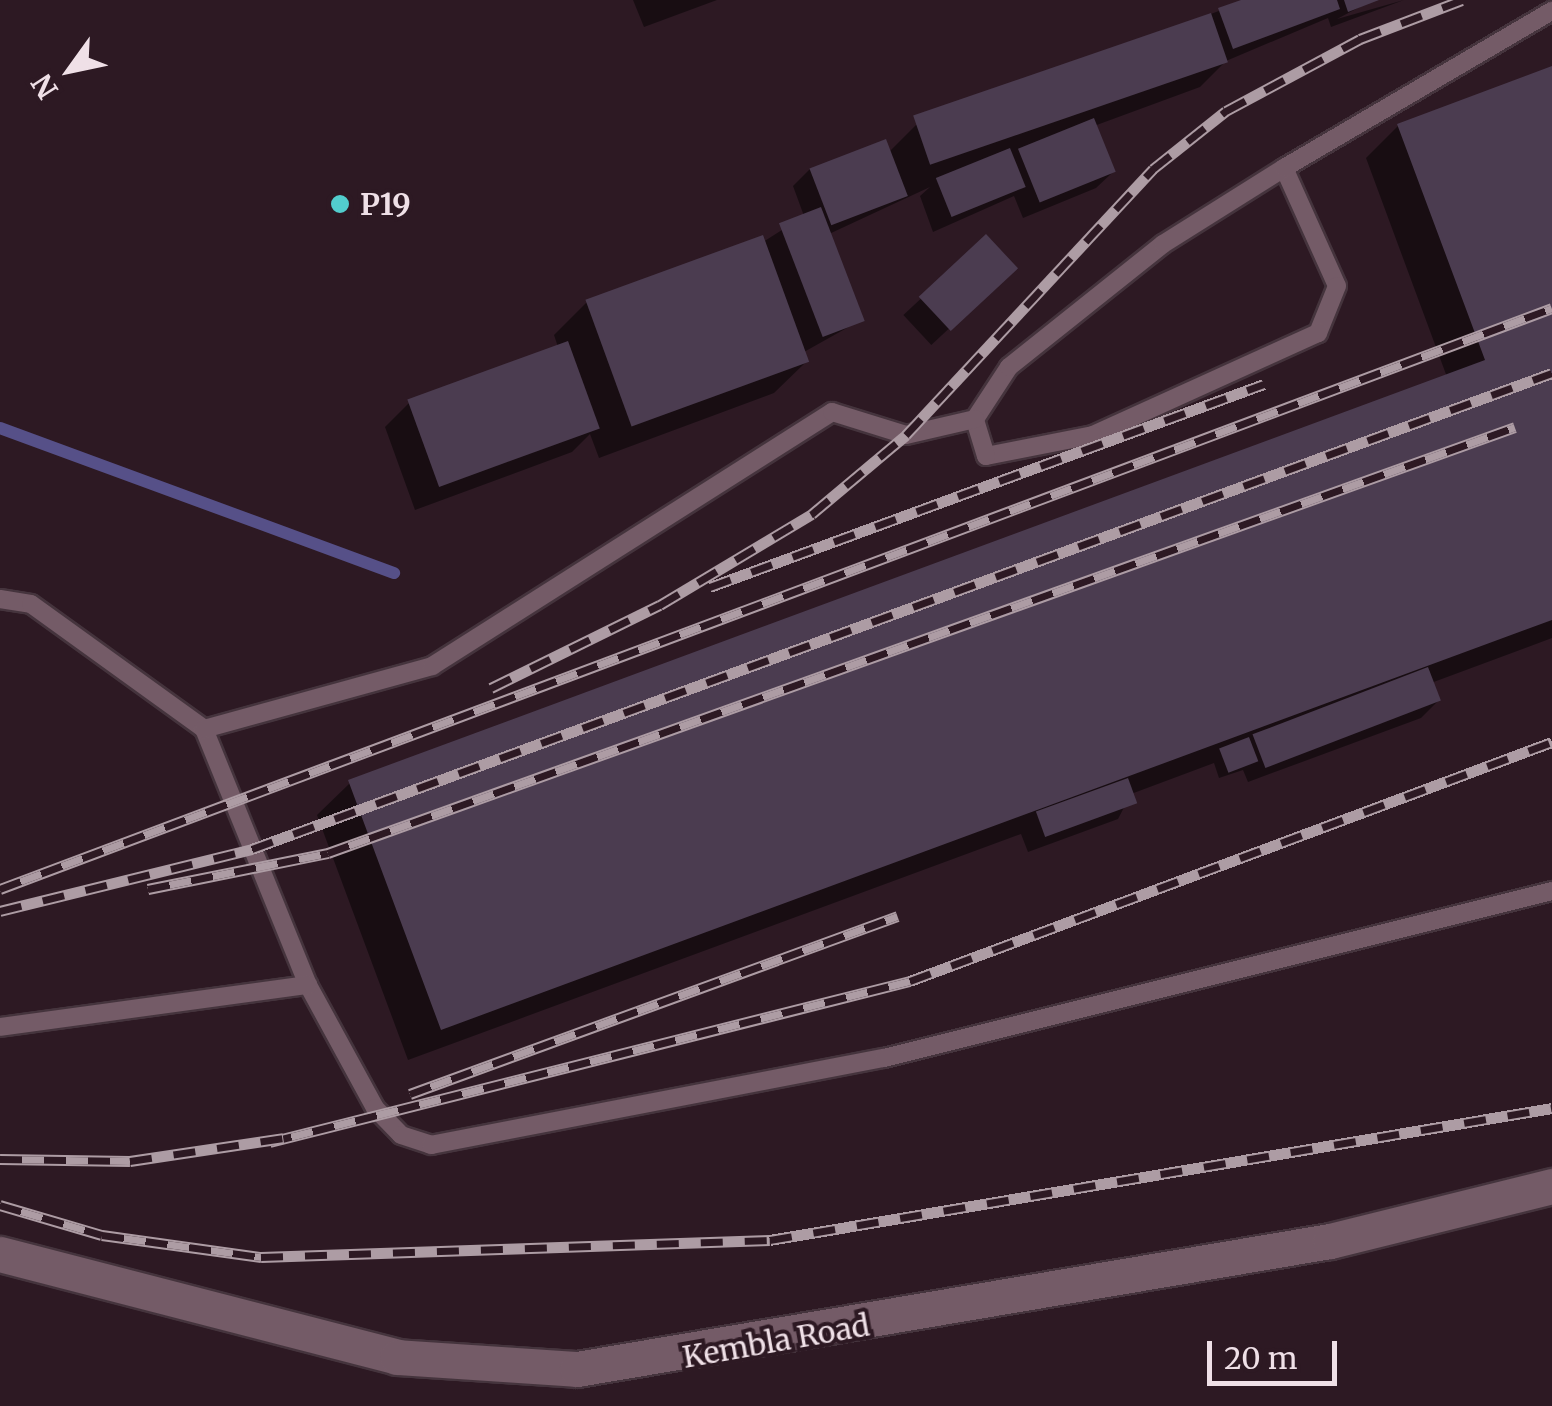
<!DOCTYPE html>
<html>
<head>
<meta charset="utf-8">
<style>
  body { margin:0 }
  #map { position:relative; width:1552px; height:1406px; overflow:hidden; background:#2d1923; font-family:Merriweather,serif }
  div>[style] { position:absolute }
  .shadow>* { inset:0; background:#0007; transform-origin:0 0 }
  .stream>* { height:12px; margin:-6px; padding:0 6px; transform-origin:6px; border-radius:6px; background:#565088 }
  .building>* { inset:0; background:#4b3c50; transform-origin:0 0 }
  .roads { filter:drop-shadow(2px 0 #45343d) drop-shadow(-2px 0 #45343d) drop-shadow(0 2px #45343d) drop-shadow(0 -2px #45343d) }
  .lane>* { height:18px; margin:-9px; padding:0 9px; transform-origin:9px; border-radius:9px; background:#745b67 }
  .street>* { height:35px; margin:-17.5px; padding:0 17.5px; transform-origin:17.5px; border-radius:17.5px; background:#745b67 }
  .rail>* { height:11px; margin-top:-5.5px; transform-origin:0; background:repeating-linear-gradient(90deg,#2d1923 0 22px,#ad9ca4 0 44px); box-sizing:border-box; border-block:2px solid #ad9ca4 }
  .dots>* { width:28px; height:28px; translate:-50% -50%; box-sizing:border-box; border:5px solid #2d1923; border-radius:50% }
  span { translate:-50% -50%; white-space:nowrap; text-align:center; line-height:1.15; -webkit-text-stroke:8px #2d1923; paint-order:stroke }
  .poi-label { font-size:30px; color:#efe0e7; font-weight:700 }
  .left { translate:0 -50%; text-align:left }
  .street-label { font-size:30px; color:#efe0e7 }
  .north { position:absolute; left:20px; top:20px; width:100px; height:100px; -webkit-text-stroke:8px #2d1923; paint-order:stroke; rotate:237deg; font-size:28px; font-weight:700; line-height:40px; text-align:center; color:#efe0e7 }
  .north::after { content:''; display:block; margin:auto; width:35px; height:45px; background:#efe0e7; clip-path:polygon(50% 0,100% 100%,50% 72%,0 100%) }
  .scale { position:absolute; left:1207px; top:1341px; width:130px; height:45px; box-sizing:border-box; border:5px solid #efe0e7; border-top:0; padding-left:12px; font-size:30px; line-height:35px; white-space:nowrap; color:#efe0e7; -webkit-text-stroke:8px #2d1923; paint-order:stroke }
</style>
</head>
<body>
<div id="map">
  <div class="shadow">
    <i style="clip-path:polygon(633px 0,717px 0,644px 27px)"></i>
    <i style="clip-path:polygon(1248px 0,1373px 0,1337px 19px,1404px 0,1331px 27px,1328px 18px,1226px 61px,1200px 87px,1094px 126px,1113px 172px,1096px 188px,1023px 218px,1014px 196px,933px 232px,920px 196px,930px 187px,829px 234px,861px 320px,804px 352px,807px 361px,774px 393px,599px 458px,590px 434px,572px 452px,415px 510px,385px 427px,410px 402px,558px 347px,554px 335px,587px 302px,763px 242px,804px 216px,793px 186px,810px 169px,889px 152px,916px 125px)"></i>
    <i style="clip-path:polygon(1552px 69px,1552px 638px,1431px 683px,1438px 701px,1421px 718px,1248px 782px,1243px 770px,1219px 778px,1214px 763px,1131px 794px,1118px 819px,1028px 852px,1021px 834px,408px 1060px,317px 815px,350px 783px,1447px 377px,1366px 158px,1398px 126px)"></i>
    <i style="left:986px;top:238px;width:41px;height:113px;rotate:47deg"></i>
  </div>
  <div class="stream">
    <i style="left:0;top:428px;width:420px;rotate:20.2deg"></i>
  </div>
  <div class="building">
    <i style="clip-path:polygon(1241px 0,1337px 0,1340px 9px,1233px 49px,1218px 8px)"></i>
    <i style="clip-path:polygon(1344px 0,1379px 0,1348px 12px)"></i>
    <i style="left:1211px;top:13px;width:52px;height:315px;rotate:71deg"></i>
    <i style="clip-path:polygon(1552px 66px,1552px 620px,441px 1030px,348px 780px,1485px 360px,1397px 124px)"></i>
    <i style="left:1094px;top:118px;width:58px;height:82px;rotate:68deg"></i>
    <i style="left:886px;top:139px;width:61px;height:82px;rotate:69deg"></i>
    <i style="left:1010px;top:148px;width:42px;height:80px;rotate:68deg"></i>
    <i style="left:821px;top:207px;width:122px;height:45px;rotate:69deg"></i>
    <i style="left:986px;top:234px;width:47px;height:92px;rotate:47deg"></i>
    <i style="left:763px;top:235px;width:135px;height:189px;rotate:70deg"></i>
    <i style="left:568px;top:341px;width:93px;height:171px;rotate:70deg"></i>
    <i style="left:1428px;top:667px;width:36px;height:188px;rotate:69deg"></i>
    <i style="left:1249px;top:737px;width:26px;height:32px;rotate:69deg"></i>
    <i style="left:1128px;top:778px;width:27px;height:98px;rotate:70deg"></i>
  </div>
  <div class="roads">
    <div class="lane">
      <i style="left:1284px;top:168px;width:129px;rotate:65.8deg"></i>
      <i style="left:1337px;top:286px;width:51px;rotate:112deg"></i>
      <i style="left:1318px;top:333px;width:247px;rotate:155.6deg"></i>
      <i style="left:1093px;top:435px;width:109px;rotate:168.9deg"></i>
      <i style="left:986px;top:456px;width:39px;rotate:-107deg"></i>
      <i style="left:975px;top:419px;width:62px;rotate:-56.8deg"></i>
      <i style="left:1009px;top:367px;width:197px;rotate:-38.6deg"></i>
      <i style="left:1163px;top:244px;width:143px;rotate:-32.1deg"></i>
      <i style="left:1284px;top:168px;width:311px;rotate:-30.4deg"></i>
      <i style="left:0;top:599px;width:31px;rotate:9deg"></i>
      <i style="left:31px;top:604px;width:213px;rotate:35.8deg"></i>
      <i style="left:204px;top:729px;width:276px;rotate:67.9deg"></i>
      <i style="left:308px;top:985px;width:140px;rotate:61.4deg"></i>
      <i style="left:375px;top:1108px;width:37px;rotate:46deg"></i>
      <i style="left:401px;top:1135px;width:32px;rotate:18deg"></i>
      <i style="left:431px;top:1145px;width:461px;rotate:-10.9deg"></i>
      <i style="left:884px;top:1058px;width:689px;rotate:-14.04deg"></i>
      <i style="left:204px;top:729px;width:237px;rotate:-15.4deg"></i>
      <i style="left:432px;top:666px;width:474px;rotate:-32.4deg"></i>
      <i style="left:832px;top:412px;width:77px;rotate:17.3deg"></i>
      <i style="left:906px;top:435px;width:71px;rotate:-13.1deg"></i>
      <i style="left:0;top:1027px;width:311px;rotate:-7.8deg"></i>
    </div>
    <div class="street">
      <i style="left:0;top:1254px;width:410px;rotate:14.5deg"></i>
      <i style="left:397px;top:1357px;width:180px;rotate:3.8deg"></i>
      <i style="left:577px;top:1369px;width:764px;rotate:-9.65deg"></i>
      <i style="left:1330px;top:1241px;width:229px;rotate:-13.9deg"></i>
    </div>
  </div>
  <div class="rail">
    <i style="left:710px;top:587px;width:590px;rotate:-20.12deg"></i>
    <i style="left:491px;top:688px;width:188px;rotate:-26.2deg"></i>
    <i style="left:660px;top:605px;width:177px;rotate:-30.9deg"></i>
    <i style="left:812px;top:514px;width:123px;rotate:-40deg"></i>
    <i style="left:906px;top:435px;width:363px;rotate:-47.1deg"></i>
    <i style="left:1153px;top:169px;width:93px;rotate:-38.5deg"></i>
    <i style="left:1226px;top:111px;width:152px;rotate:-28.2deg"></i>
    <i style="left:1360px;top:39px;width:109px;rotate:-20.9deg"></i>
    <i style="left:0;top:889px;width:1657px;rotate:-20.52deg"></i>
    <i style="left:148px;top:889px;width:184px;rotate:-11.3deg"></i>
    <i style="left:328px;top:853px;width:1261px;rotate:-19.74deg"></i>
    <i style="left:0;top:911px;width:260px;rotate:-13.8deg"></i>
    <i style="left:252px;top:849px;width:1384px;rotate:-20.11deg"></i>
    <i style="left:410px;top:1094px;width:519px;rotate:-20.04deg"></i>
    <i style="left:270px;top:1142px;width:660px;rotate:-14.12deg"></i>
    <i style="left:910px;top:981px;width:685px;rotate:-20.42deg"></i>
    <i style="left:0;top:1159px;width:130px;rotate:0.9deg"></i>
    <i style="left:130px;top:1161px;width:155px;rotate:-8.5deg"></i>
    <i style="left:0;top:1205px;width:106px;rotate:16.4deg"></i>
    <i style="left:102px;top:1235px;width:161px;rotate:7.9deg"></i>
    <i style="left:261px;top:1257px;width:509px;rotate:-1.91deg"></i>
    <i style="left:770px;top:1240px;width:793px;rotate:-9.58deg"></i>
  </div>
  <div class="dots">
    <i style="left:340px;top:204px;background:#52cdcd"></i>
  </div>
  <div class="poi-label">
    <span class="left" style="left:360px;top:204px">P19</span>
  </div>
  <div class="street-label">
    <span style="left:776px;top:1341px;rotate:-10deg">Kembla Road</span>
  </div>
  <div class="north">N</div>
  <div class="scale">20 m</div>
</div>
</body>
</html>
